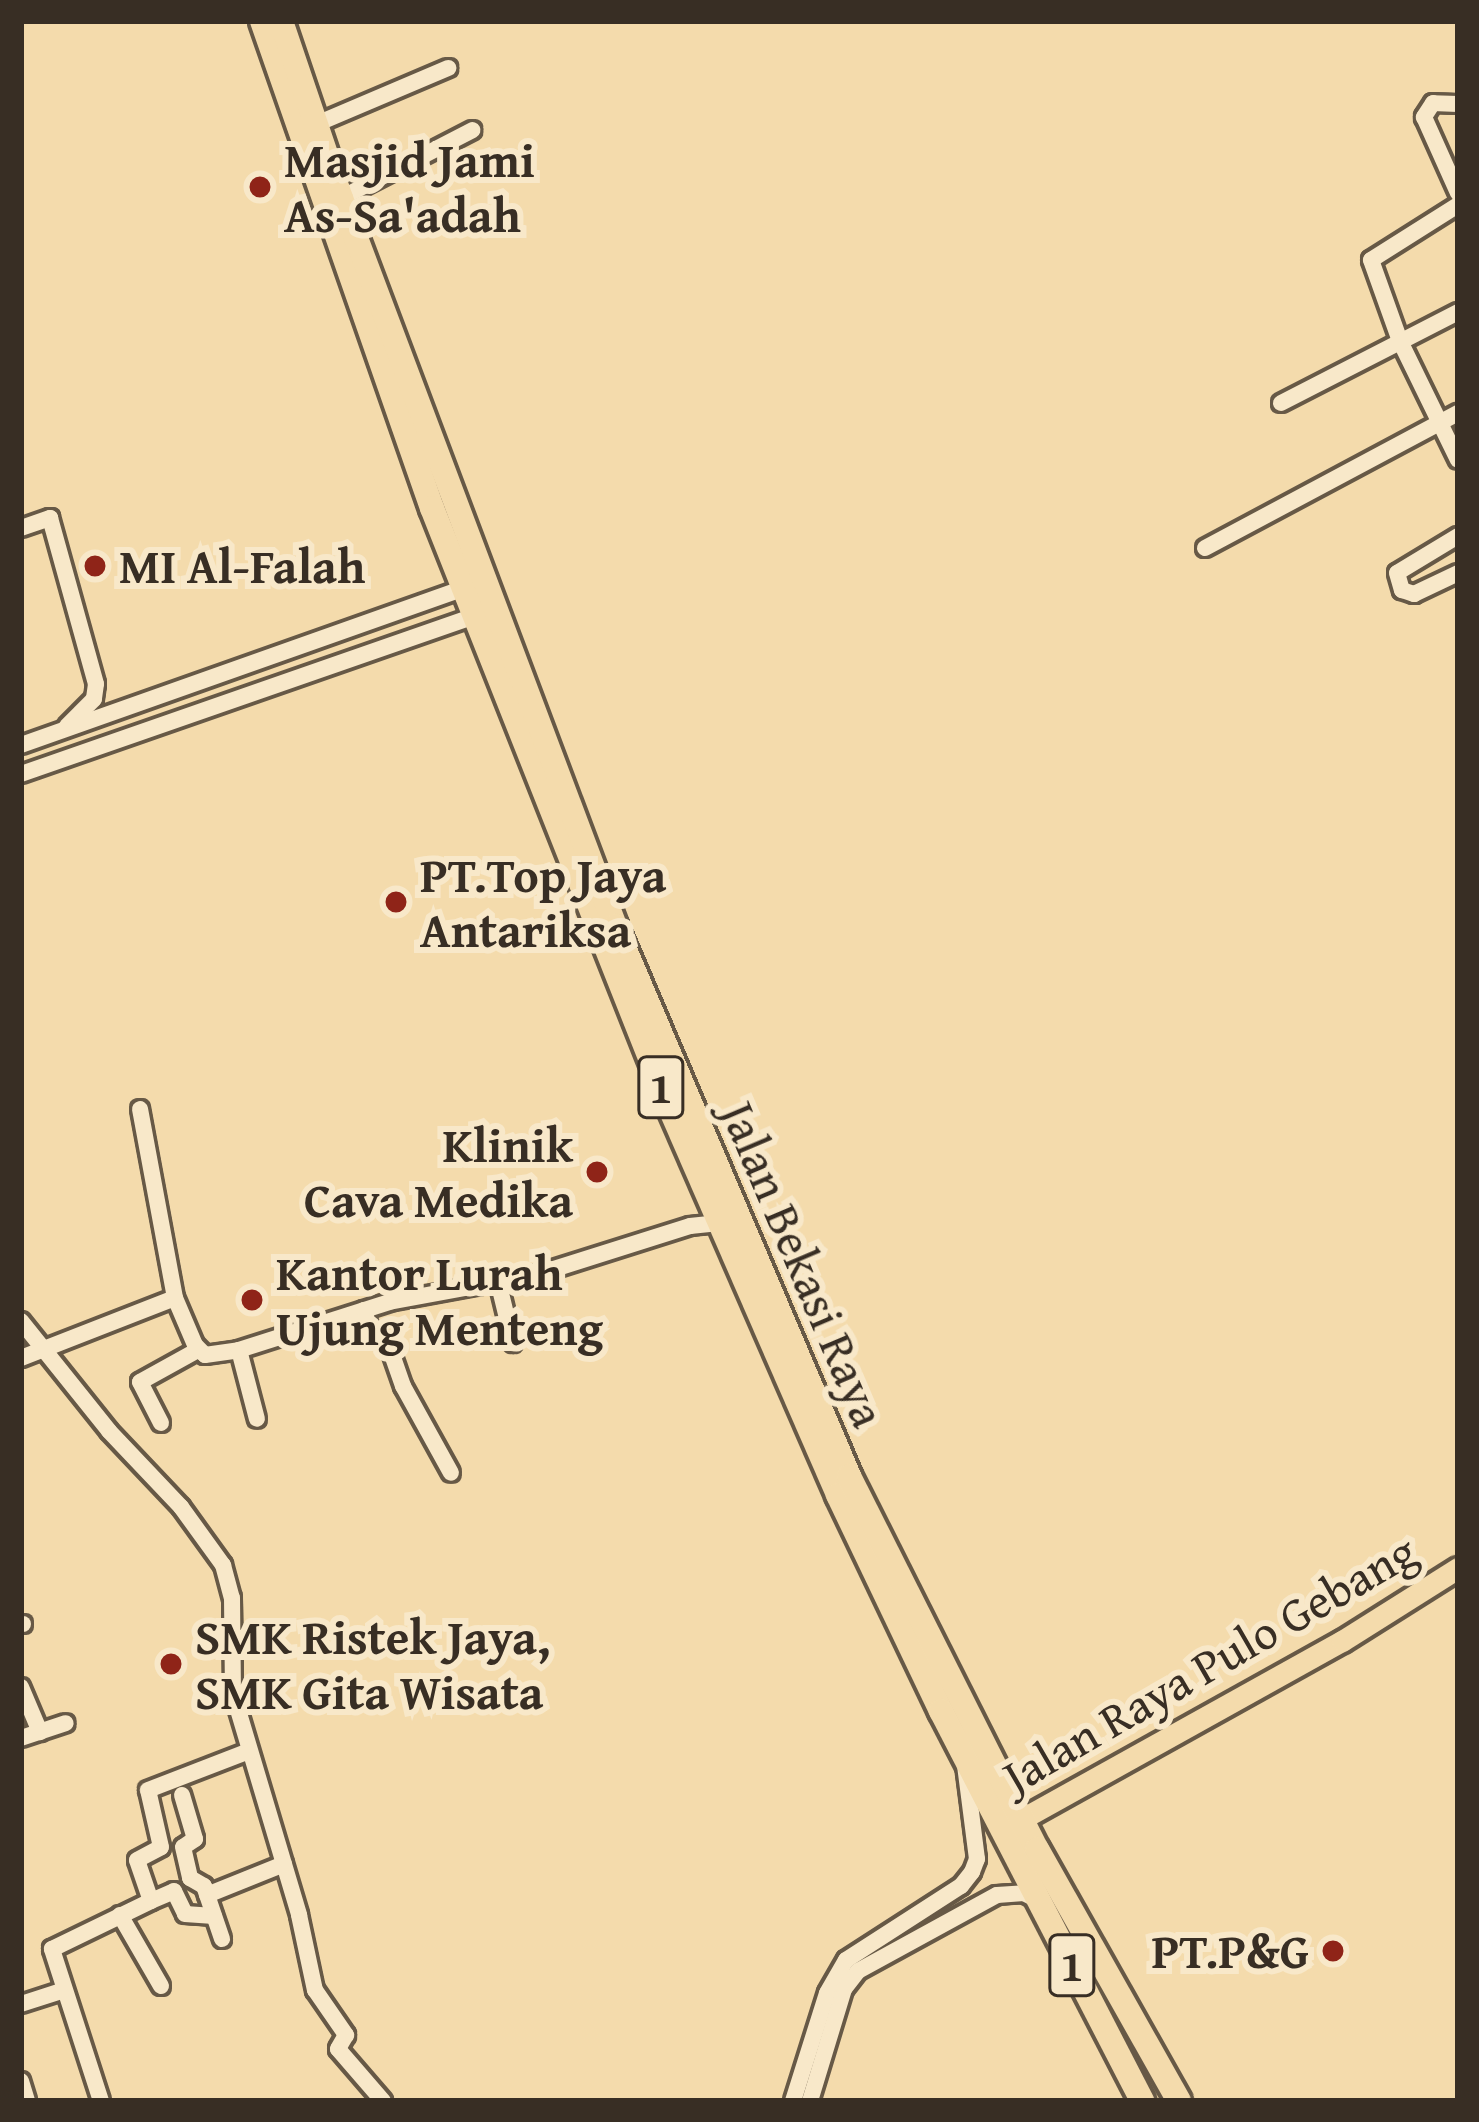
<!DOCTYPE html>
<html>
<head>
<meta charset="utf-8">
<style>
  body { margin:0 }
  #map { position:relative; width:1479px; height:2122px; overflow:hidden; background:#f4dbac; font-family:"Gentium Book Plus",serif }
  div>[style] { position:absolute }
  .roads { filter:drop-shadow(3px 0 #675946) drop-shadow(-3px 0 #675946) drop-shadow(0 3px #675946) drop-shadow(0 -3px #675946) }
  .minor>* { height:16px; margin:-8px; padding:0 8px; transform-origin:8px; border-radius:8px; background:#f8e8c9 }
  .major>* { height:21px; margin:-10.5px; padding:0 10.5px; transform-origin:10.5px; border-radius:10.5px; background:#f4dbac }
  .highway>* { height:24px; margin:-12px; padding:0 12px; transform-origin:12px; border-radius:12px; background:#f4dbac }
  .dots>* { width:33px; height:33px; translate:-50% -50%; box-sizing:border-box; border:6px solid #f8e8c9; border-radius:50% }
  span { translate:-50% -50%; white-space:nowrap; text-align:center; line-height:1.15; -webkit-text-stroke:12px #f8e8c9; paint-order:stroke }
  .shield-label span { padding:3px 9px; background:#f8e8c9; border:3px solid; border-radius:9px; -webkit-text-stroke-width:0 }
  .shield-label { font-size:45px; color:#382e24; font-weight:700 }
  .poi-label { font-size:48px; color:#382e24; font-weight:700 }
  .left { translate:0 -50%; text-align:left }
  .right { translate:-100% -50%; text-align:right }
  .street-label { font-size:48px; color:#382e24 }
  .frame { position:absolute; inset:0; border:24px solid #382e24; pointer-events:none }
</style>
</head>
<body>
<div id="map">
  <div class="roads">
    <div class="minor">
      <i style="left:1458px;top:104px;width:25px;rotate:-178deg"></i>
      <i style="left:1433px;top:103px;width:17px;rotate:123deg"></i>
      <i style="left:1424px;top:117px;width:83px;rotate:65.9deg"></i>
      <i style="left:314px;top:125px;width:146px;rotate:-23deg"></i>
      <i style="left:341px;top:198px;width:148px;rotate:-27.3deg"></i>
      <i style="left:1458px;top:205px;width:103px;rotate:147.7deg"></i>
      <i style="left:1371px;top:260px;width:86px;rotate:70.3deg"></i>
      <i style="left:1400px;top:341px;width:132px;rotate:64deg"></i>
      <i style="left:1281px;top:403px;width:199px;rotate:-27.2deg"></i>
      <i style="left:21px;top:528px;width:31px;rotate:-19deg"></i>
      <i style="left:50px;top:518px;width:172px;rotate:74.5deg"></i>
      <i style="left:96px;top:684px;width:15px;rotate:98deg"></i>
      <i style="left:94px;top:699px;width:38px;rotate:135deg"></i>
      <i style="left:1458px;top:536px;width:71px;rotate:148.8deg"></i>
      <i style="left:1397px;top:573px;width:18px;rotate:74deg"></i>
      <i style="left:1402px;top:590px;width:13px;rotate:18deg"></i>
      <i style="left:1414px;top:594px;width:49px;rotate:-25.5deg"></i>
      <i style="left:1205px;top:548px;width:287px;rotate:-28.1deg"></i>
      <i style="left:21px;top:745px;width:470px;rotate:-19.5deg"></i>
      <i style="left:21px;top:774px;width:480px;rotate:-19.2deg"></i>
      <i style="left:140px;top:1109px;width:192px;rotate:79.5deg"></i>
      <i style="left:175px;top:1298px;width:51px;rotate:66.9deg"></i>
      <i style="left:195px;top:1345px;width:14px;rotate:45deg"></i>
      <i style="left:205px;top:1355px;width:34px;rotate:-8deg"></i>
      <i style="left:239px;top:1350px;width:157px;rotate:-17.7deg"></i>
      <i style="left:389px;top:1302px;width:148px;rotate:-10.5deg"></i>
      <i style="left:535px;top:1275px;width:163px;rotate:-17.5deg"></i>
      <i style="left:690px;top:1226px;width:29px;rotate:-6deg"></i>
      <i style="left:498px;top:1281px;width:64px;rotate:76.4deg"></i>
      <i style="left:364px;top:1310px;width:30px;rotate:73deg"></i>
      <i style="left:373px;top:1339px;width:16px;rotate:15deg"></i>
      <i style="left:388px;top:1343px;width:46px;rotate:70.8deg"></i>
      <i style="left:403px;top:1386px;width:99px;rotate:61.1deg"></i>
      <i style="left:21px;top:1321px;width:141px;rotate:51.3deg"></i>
      <i style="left:109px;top:1431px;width:105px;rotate:46.5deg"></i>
      <i style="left:181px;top:1507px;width:72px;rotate:54.1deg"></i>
      <i style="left:223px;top:1565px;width:34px;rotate:75deg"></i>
      <i style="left:232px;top:1598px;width:95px;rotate:89.4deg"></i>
      <i style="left:233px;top:1693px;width:232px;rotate:73.4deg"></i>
      <i style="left:299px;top:1915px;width:77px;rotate:78deg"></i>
      <i style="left:315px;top:1990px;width:55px;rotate:55.4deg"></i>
      <i style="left:346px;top:2035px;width:16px;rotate:120deg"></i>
      <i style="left:338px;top:2049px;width:69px;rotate:49.1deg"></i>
      <i style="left:239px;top:1350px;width:71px;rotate:75.4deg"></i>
      <i style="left:21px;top:1358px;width:165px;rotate:-21.3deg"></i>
      <i style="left:161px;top:1423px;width:46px;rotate:-117.1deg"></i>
      <i style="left:140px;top:1382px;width:66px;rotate:-28.9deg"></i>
      <i style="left:21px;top:1624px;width:2px"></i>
      <i style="left:21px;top:1687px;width:49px;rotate:67.1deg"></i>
      <i style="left:21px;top:1738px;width:47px;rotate:-18.4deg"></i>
      <i style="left:182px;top:1795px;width:46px;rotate:73.5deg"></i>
      <i style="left:195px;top:1839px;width:14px;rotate:146deg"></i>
      <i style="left:183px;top:1847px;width:32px;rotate:77deg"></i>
      <i style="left:190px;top:1878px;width:16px;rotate:30deg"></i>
      <i style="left:204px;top:1886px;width:56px;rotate:71.2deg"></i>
      <i style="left:207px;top:1895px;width:83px;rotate:-21.9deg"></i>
      <i style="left:151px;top:1901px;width:25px;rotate:-23deg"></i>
      <i style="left:174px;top:1891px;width:25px;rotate:64deg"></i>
      <i style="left:185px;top:1914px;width:29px;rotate:4deg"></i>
      <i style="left:120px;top:1915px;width:82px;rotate:60deg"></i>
      <i style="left:21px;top:2004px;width:42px;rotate:-18deg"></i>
      <i style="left:21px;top:2081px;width:21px;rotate:73deg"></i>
      <i style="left:101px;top:2101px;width:160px;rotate:-107.9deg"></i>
      <i style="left:52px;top:1949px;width:110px;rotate:-25.9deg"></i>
      <i style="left:151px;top:1901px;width:43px;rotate:-108.9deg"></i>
      <i style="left:137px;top:1860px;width:27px;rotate:-28deg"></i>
      <i style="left:161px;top:1847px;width:58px;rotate:-102.8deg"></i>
      <i style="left:148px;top:1790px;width:108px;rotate:-21.1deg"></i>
      <i style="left:793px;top:2101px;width:113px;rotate:-72.5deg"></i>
      <i style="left:827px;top:1993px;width:38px;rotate:-60deg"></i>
      <i style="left:846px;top:1960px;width:137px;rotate:-32.8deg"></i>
      <i style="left:961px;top:1886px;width:18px;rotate:-52deg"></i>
      <i style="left:972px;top:1872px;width:14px;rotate:-69deg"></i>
      <i style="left:977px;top:1859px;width:95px;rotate:-97.3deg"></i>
      <i style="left:810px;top:2101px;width:117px;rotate:-73.1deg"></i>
      <i style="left:844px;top:1989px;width:23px;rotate:-52deg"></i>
      <i style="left:858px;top:1971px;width:158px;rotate:-28.7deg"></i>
      <i style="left:997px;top:1895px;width:27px;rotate:-4deg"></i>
      <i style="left:1024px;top:1893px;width:16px;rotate:27deg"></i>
    </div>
    <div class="major">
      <i style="left:1011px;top:1825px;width:379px;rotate:-29.1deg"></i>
      <i style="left:1342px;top:1641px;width:137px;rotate:-32.2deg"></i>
    </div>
    <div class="highway">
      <i style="left:262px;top:21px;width:516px;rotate:70.76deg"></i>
      <i style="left:432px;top:508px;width:643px;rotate:68.38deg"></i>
      <i style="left:669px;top:1106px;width:424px;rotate:66.5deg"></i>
      <i style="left:838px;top:1495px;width:239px;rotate:64.5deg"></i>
      <i style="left:941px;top:1711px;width:439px;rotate:62.7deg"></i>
      <i style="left:281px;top:21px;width:187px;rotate:71.3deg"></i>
      <i style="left:341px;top:198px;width:778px;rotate:69.37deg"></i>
      <i style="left:615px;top:926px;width:598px;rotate:66.95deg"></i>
      <i style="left:849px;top:1476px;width:418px;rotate:63.3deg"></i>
      <i style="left:1037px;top:1849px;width:289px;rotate:60.6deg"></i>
    </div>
  </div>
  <div class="dots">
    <i style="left:260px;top:187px;background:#8f2418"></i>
    <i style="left:95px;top:566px;background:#8f2418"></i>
    <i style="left:396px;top:902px;background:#8f2418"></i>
    <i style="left:597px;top:1172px;background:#8f2418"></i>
    <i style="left:252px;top:1300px;background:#8f2418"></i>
    <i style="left:171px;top:1664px;background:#8f2418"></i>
    <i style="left:1333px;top:1951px;background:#8f2418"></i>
  </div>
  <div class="shield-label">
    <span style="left:661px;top:1087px">1</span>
    <span style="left:1072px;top:1965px">1</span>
  </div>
  <div class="poi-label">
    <span class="left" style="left:284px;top:187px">Masjid Jami<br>As-Sa'adah</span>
    <span class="left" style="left:119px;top:566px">MI Al-Falah</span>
    <span class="left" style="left:420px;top:902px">PT.Top Jaya<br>Antariksa</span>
    <span class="right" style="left:573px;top:1172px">Klinik<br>Cava Medika</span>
    <span class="left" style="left:276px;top:1300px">Kantor Lurah<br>Ujung Menteng</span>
    <span class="left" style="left:195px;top:1664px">SMK Ristek Jaya,<br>SMK Gita Wisata</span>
    <span class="right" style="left:1309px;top:1951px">PT.P&amp;G</span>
  </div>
  <div class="street-label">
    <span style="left:804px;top:1264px;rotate:67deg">Jalan Bekasi Raya</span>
    <span style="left:1209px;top:1663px;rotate:-30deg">Jalan Raya Pulo Gebang</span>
  </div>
  <div class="frame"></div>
</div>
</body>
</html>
